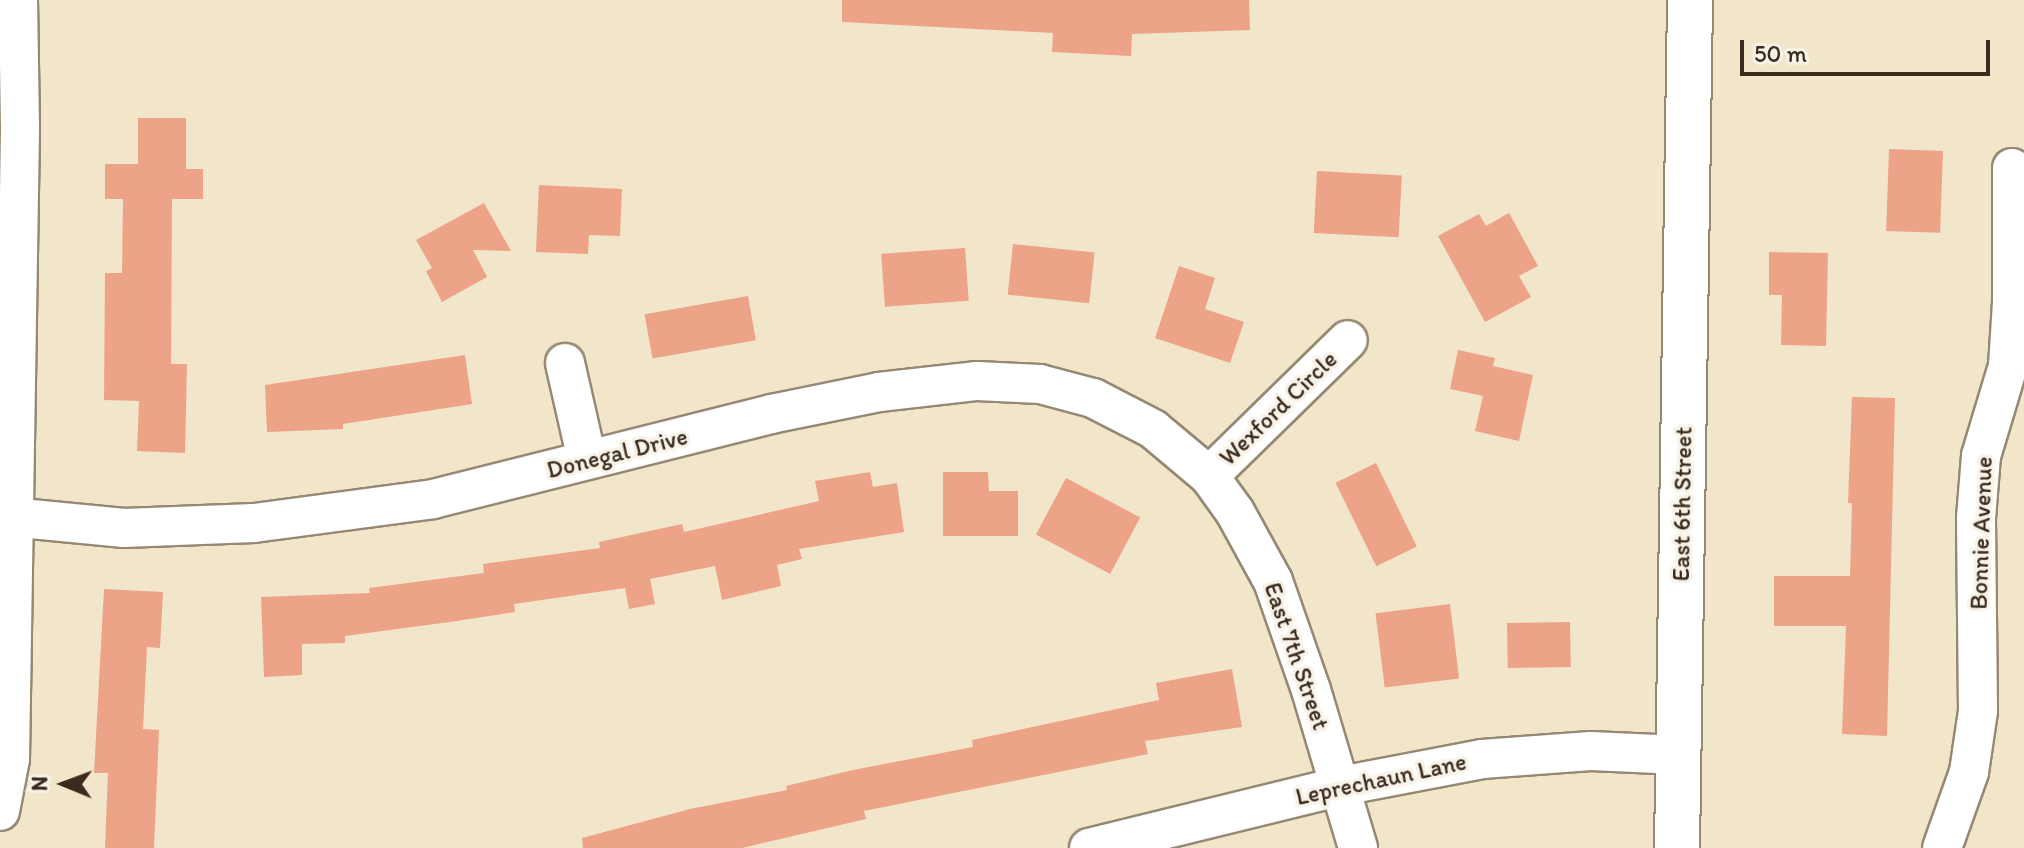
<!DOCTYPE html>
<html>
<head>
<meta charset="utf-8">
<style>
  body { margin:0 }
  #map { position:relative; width:2024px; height:848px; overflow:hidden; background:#f1e5ca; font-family:Itim,sans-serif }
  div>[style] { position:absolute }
  .building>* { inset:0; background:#eda388; transform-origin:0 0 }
  .roads { filter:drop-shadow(2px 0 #968874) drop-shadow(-2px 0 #968874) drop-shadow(0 2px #968874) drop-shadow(0 -2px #968874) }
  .street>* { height:38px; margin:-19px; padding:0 19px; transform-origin:19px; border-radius:19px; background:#fff }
  .secondary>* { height:44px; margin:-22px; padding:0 22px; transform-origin:22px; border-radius:22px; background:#fff }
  span { translate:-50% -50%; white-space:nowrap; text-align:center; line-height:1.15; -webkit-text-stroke:7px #f7f3e8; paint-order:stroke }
  .street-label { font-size:24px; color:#3b2a1e }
  .north { position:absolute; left:24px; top:744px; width:80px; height:80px; -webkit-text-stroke:6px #f7f3e8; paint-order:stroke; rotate:271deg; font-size:22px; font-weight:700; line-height:32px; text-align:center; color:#3b2a1e }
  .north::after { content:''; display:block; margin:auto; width:28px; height:36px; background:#3b2a1e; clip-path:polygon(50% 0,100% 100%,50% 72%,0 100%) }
  .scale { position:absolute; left:1740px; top:40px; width:250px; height:36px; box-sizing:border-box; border:4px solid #3b2a1e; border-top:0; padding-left:10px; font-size:24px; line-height:28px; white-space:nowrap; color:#3b2a1e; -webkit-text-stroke:6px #f7f3e8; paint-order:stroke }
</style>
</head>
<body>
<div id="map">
  <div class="building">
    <i style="clip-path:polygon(842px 0,1249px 0,1250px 30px,1132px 34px,1131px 56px,1052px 52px,1053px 33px,842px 22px)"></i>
    <i style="clip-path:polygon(138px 118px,186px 118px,186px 169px,203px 169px,203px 199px,172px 199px,171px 364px,187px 364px,185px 453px,137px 451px,139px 401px,104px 400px,105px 273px,122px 273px,123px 199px,105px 199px,105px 164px,138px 164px)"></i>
    <i style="left:1889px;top:149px;width:54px;height:82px;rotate:2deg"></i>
    <i style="left:1317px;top:171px;width:85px;height:62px;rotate:3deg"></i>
    <i style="clip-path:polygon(539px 185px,622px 189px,620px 236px,589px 235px,588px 254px,536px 252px)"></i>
    <i style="clip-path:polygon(484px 203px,511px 251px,473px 250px,487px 277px,442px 302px,426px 271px,432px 268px,416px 240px)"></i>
    <i style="clip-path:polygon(1509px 213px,1538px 266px,1519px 276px,1531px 297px,1485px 322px,1438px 236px,1479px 214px,1486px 226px)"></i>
    <i style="left:1013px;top:244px;width:82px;height:51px;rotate:6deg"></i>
    <i style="left:965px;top:248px;width:53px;height:84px;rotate:86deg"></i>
    <i style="clip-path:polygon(1769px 252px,1828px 253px,1826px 346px,1781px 345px,1782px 295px,1769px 295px)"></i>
    <i style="clip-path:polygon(1179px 266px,1215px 278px,1205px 309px,1244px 322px,1230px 363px,1155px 338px)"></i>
    <i style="left:748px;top:296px;width:45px;height:105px;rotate:80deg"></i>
    <i style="clip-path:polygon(1458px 350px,1495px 358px,1493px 366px,1533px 375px,1519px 441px,1475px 431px,1483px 396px,1450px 389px)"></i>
    <i style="clip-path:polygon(465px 355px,472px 404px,343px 424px,343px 429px,267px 432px,265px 385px)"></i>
    <i style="clip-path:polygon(1852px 397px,1895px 398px,1887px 736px,1842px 734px,1846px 626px,1774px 626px,1774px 576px,1850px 576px,1852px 503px,1848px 503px)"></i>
    <i style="left:1376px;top:463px;width:93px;height:45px;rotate:64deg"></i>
    <i style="clip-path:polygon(870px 472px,873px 487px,897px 483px,904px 532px,799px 549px,802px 559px,777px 565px,781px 586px,722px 600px,715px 566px,650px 579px,655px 604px,629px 609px,625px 588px,514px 604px,515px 612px,457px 621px,345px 636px,345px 643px,302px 644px,302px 675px,264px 677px,261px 597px,370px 593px,369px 588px,484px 573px,483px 564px,600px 548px,599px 542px,682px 524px,684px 532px,819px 501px,815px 481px)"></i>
    <i style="clip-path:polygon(943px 472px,988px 472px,989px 491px,1018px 491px,1018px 536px,943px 536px)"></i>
    <i style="left:1066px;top:478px;width:84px;height:64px;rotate:28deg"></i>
    <i style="clip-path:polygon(104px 589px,163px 592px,160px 648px,147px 647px,143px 729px,159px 730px,154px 848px,105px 848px,108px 773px,94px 773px)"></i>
    <i style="left:1450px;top:604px;width:75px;height:75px;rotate:83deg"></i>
    <i style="left:1570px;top:622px;width:45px;height:63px;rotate:89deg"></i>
    <i style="clip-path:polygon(1232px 669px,1242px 727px,1145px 741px,1148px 754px,864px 811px,866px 819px,742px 848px,583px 848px,582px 838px,690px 809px,787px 790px,786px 786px,853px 770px,973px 747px,972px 740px,1159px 700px,1156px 683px)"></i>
  </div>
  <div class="roads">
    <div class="street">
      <i style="left:565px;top:363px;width:99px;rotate:77.2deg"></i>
      <i style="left:1209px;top:476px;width:194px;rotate:-44.4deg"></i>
      <i style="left:0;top:516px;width:125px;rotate:5.5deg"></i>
      <i style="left:124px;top:528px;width:130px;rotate:-2.2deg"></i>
      <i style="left:254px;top:523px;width:181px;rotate:-7.6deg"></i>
      <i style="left:433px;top:499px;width:349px;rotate:-14.1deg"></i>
      <i style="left:771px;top:414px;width:110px;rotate:-11.5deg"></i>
      <i style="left:879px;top:392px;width:99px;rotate:-6.4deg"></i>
      <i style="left:977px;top:381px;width:63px;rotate:2.7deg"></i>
      <i style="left:1040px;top:384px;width:55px;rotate:14.8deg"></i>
      <i style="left:1093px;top:398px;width:68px;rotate:27.3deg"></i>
      <i style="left:1153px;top:429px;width:73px;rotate:40deg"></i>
      <i style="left:1209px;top:476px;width:44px;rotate:54.2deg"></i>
      <i style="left:1235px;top:512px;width:79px;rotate:61.2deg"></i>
      <i style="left:1273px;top:581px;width:115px;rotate:70.8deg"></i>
      <i style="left:1311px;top:690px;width:165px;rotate:73.4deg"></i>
      <i style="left:0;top:811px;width:53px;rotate:-79.1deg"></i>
      <i style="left:10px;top:759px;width:632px;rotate:-89.09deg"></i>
      <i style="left:20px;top:127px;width:127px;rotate:-90.9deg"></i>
      <i style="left:1089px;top:848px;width:260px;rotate:-13.8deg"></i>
      <i style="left:1341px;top:786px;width:144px;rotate:-10.8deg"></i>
      <i style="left:1482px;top:759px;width:109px;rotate:-4.2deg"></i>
      <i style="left:1591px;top:751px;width:88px;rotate:2.6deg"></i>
      <i style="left:1942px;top:848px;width:81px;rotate:-70.4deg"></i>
      <i style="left:1969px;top:772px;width:62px;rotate:-81.6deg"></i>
      <i style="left:1978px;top:711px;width:193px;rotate:-90.6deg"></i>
      <i style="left:1976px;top:518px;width:62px;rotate:-85.4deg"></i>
      <i style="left:1981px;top:456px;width:94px;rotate:-73.3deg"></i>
      <i style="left:2008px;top:366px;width:64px;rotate:-86.4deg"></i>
      <i style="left:2012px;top:302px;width:134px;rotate:-90deg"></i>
    </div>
    <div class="secondary">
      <i style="left:1677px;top:848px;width:848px;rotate:-89.12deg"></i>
    </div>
  </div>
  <div class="street-label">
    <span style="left:1278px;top:408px;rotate:-44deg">Wexford Circle</span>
    <span style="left:617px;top:453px;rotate:-14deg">Donegal Drive</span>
    <span style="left:1682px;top:504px;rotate:-89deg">East 6th Street</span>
    <span style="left:1981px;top:533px;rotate:-88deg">Bonnie Avenue</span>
    <span style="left:1297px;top:656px;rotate:71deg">East 7th Street</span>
    <span style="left:1381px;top:779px;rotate:-12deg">Leprechaun Lane</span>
  </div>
  <div class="north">N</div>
  <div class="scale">50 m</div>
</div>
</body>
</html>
